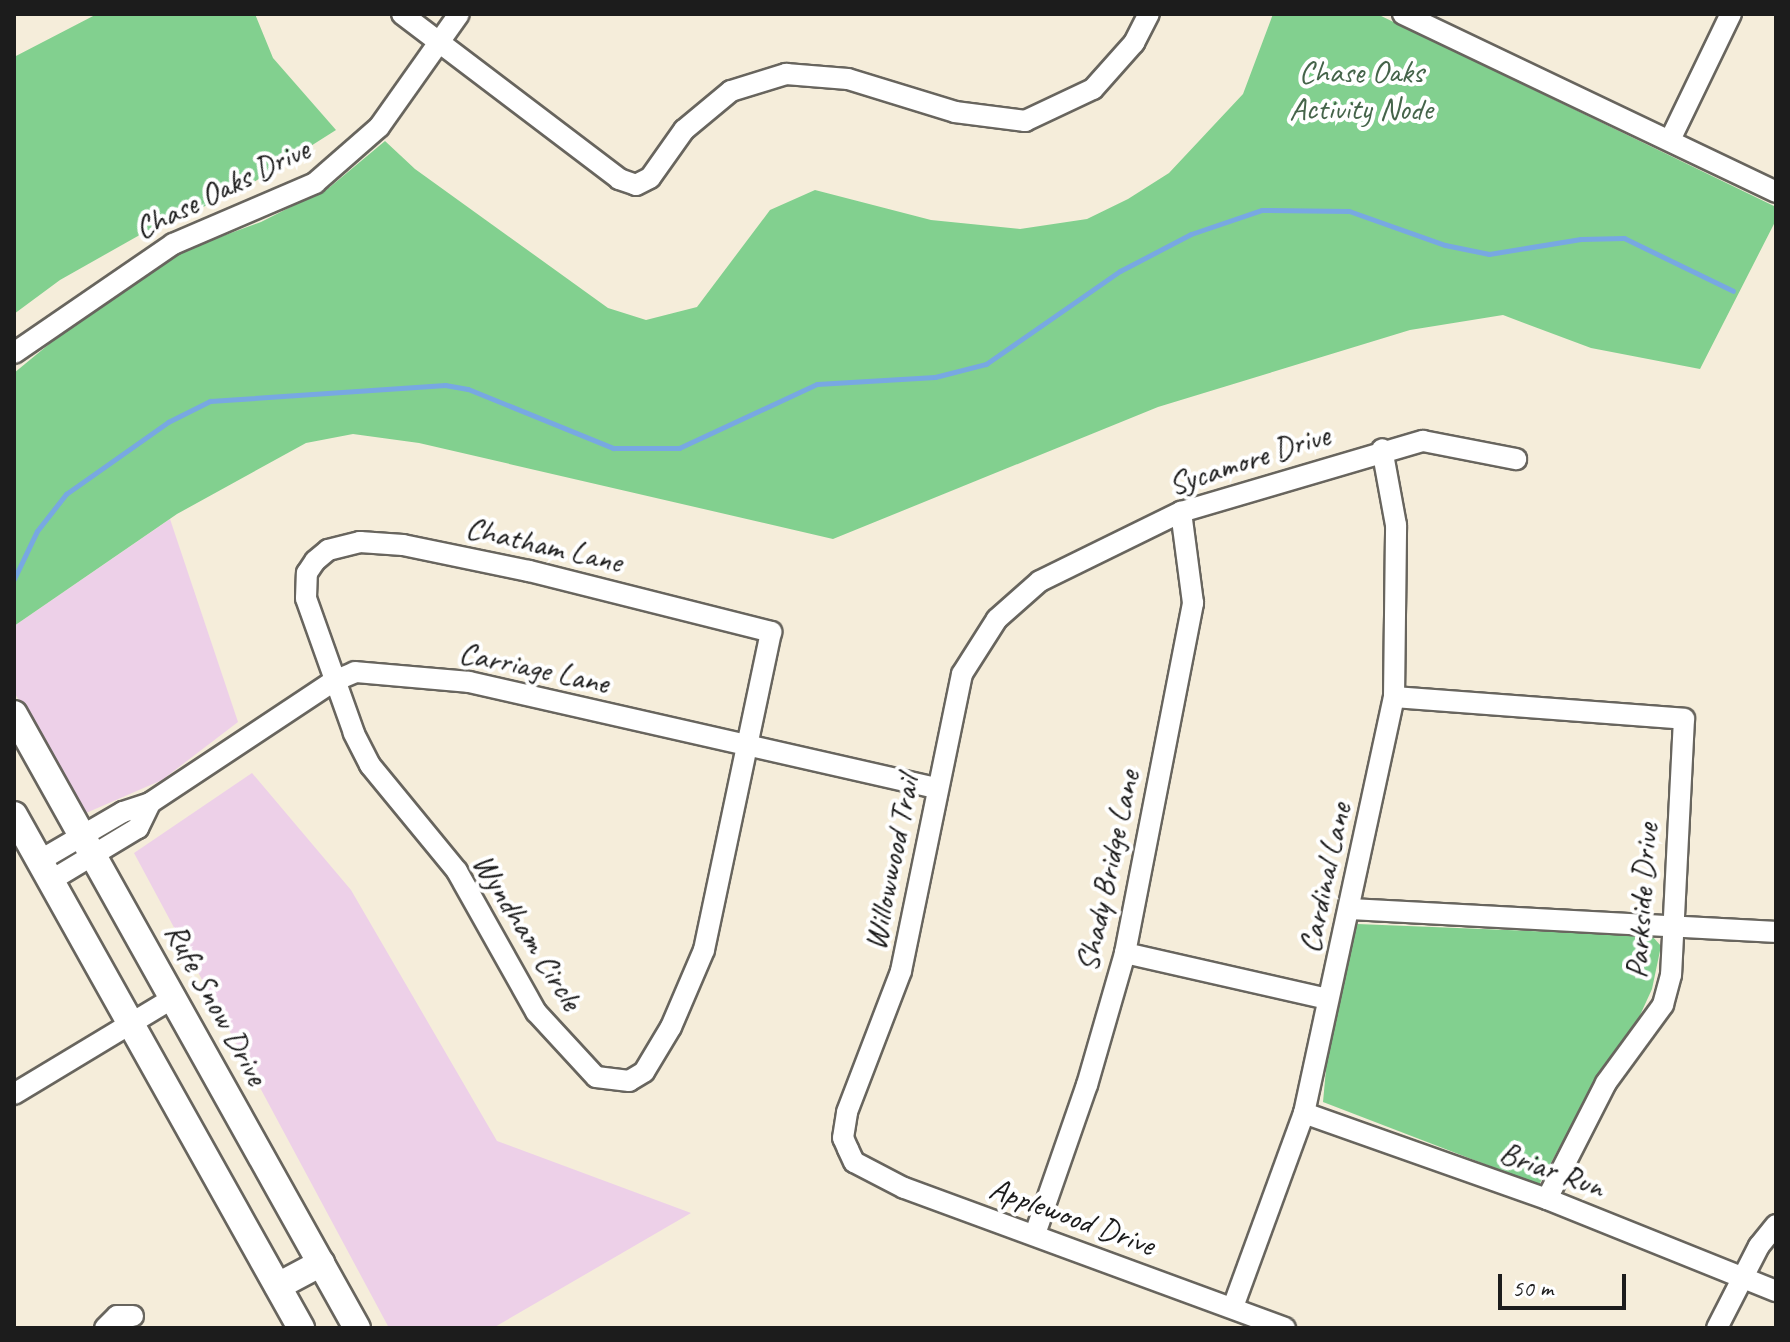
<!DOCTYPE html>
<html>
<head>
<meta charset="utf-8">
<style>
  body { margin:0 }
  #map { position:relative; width:1790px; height:1342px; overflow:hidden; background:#f5edda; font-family:Caveat,sans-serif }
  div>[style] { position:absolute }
  .built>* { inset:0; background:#edd0e8 }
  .green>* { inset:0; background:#82d08f }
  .stream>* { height:5px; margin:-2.5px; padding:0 2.5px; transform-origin:2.5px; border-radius:2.5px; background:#78a8e2 }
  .roads { filter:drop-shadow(2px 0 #68655e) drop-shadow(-2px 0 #68655e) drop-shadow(0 2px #68655e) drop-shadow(0 -2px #68655e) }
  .minor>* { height:20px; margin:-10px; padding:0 10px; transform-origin:10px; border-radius:10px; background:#fff }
  .secondary>* { height:26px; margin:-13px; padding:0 13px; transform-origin:13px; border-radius:13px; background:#fff }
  span { translate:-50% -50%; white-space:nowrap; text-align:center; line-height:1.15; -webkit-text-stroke:8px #fff; paint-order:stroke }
  .park-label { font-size:32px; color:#45644a }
  .street-label { font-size:32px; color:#1c1c1c }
  .frame { position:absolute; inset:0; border:16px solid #1c1c1c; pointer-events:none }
  .scale { position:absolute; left:1498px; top:1274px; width:128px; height:36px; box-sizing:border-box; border:4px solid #1c1c1c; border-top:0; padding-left:10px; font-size:24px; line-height:28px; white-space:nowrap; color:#1c1c1c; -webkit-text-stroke:6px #fff; paint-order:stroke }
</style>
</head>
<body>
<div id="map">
  <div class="built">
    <i style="clip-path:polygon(170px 519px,238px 722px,162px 780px,86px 813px,14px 692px,14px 626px)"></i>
    <i style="clip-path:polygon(252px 773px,351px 890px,497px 1141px,691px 1213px,493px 1328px,389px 1328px,134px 853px)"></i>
  </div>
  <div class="green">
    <i style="clip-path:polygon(97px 14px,255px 14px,273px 58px,336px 130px,240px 191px,145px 232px,60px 280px,14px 314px,14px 57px)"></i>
    <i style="clip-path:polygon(1273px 14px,1377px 14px,1776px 207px,1776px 220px,1700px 369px,1591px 348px,1503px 315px,1410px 330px,1158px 407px,833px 539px,419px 443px,353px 434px,306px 443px,177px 514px,14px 626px,14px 373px,76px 322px,179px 252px,261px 222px,330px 187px,385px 141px,415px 169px,608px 308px,646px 320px,697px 307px,770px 210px,815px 190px,931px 220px,1020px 229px,1087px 219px,1128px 199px,1169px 173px,1243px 94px)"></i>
    <i style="clip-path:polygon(1357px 924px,1652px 936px,1661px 946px,1652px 989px,1636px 1024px,1598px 1076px,1539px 1185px,1323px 1102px,1327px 1058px)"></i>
  </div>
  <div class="stream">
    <i style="left:14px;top:579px;width:53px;rotate:-64.4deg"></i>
    <i style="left:37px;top:531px;width:47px;rotate:-51.9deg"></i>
    <i style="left:66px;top:494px;width:125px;rotate:-35.2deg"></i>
    <i style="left:168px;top:422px;width:47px;rotate:-26.6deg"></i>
    <i style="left:210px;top:401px;width:236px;rotate:-3.9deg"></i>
    <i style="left:445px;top:385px;width:23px;rotate:10deg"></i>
    <i style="left:468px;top:389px;width:157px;rotate:22.1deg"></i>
    <i style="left:613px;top:448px;width:66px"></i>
    <i style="left:679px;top:448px;width:152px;rotate:-24.9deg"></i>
    <i style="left:817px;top:384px;width:118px;rotate:-3.4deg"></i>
    <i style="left:935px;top:377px;width:53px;rotate:-14.3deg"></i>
    <i style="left:986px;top:364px;width:163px;rotate:-34.8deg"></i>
    <i style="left:1120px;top:271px;width:80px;rotate:-27.5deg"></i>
    <i style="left:1191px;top:234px;width:75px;rotate:-18.7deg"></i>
    <i style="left:1262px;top:210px;width:87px;rotate:0.7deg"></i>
    <i style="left:1349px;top:211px;width:102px;rotate:19.5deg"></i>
    <i style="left:1445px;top:245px;width:45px;rotate:11.6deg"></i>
    <i style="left:1489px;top:254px;width:93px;rotate:-9.3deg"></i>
    <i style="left:1581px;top:239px;width:43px;rotate:-1.3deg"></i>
    <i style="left:1624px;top:238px;width:121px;rotate:25.9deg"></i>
  </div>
  <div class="roads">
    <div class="minor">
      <i style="left:402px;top:14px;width:273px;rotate:37.2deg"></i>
      <i style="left:619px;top:179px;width:18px;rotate:19deg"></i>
      <i style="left:636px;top:185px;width:16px;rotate:-27deg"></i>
      <i style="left:650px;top:178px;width:59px;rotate:-54.7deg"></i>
      <i style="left:684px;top:130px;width:61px;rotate:-39.7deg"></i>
      <i style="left:731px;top:91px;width:58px;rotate:-17.2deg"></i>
      <i style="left:786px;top:74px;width:62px;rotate:4.6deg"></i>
      <i style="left:848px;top:79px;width:112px;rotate:17.1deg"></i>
      <i style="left:955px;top:112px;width:71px;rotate:7.3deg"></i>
      <i style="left:1025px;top:121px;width:75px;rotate:-25.2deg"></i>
      <i style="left:1093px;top:89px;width:62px;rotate:-48.3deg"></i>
      <i style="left:1134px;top:43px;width:33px;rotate:-63deg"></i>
      <i style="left:1403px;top:14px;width:413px;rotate:25.5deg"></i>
      <i style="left:1670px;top:140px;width:140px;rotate:-64.2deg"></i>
      <i style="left:14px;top:353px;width:193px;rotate:-34.4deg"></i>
      <i style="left:173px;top:244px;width:155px;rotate:-23.2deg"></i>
      <i style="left:315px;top:183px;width:85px;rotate:-41.2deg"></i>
      <i style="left:379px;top:127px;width:138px;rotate:-54.7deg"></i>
      <i style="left:360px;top:542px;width:43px;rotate:4deg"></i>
      <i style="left:403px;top:545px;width:129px;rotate:11.7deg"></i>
      <i style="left:529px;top:571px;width:250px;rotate:14.1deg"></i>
      <i style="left:771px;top:632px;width:325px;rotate:101.9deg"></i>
      <i style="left:704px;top:950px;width:84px;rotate:113.2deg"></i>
      <i style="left:671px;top:1027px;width:52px;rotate:121deg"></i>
      <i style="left:644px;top:1072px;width:17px;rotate:149deg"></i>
      <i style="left:629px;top:1081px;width:33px;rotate:-173deg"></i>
      <i style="left:596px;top:1077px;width:88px;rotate:-132.7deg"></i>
      <i style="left:536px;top:1012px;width:162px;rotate:-119.3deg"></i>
      <i style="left:457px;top:871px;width:137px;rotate:-129.4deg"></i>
      <i style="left:370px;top:765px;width:36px;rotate:-117deg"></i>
      <i style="left:354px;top:733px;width:143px;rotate:-109.6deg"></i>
      <i style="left:306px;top:598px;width:25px;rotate:-88deg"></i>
      <i style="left:307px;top:573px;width:14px;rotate:-56deg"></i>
      <i style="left:315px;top:561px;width:17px;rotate:-40deg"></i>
      <i style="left:328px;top:550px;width:33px;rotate:-14deg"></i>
      <i style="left:1394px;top:697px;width:291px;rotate:4.3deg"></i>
      <i style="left:1684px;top:719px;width:256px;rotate:92.9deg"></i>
      <i style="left:1671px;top:975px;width:31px;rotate:105deg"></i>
      <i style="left:1663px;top:1005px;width:97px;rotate:126.2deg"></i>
      <i style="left:1606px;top:1083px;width:130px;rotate:117deg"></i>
      <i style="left:39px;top:861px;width:97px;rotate:-30.3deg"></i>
      <i style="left:123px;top:812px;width:28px;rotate:-18deg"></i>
      <i style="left:150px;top:803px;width:219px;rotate:-33.6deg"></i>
      <i style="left:332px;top:682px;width:25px;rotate:-23deg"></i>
      <i style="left:355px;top:672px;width:114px;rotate:5deg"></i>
      <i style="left:469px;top:682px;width:480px;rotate:12.8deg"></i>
      <i style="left:50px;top:881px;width:103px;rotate:-31.1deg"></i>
      <i style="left:138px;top:828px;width:28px;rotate:-64deg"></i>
      <i style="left:1351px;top:909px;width:426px;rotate:3.1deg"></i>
      <i style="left:1125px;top:953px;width:208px;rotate:12.8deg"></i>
      <i style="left:14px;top:1094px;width:188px;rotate:-31.1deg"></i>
      <i style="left:1304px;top:1113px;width:258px;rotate:19.5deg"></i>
      <i style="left:1547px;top:1199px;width:247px;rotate:21.9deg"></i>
      <i style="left:1035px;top:1234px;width:158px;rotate:-70.8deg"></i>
      <i style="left:1087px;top:1085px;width:137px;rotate:-73.9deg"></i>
      <i style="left:1125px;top:953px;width:357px;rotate:-79deg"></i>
      <i style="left:1193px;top:603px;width:92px;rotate:-97.5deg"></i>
      <i style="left:1233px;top:1307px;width:207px;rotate:-69.9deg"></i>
      <i style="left:1304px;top:1113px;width:426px;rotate:-77.8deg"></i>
      <i style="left:1394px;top:697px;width:172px;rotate:-89.3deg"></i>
      <i style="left:1396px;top:525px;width:77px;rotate:-100.4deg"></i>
      <i style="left:105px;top:1328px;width:17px;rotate:-45deg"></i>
      <i style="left:117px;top:1316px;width:16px"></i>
      <i style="left:1285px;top:1328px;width:406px;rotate:-159.8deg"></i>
      <i style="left:904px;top:1188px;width:56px;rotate:-152.5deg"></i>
      <i style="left:854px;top:1162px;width:14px;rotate:-115deg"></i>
      <i style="left:848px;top:1149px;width:12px;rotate:-114deg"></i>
      <i style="left:843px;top:1138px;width:26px;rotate:-81deg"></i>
      <i style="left:847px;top:1112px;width:151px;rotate:-69deg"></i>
      <i style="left:901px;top:971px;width:303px;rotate:-78.4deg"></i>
      <i style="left:962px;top:674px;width:65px;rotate:-57.5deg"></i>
      <i style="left:997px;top:619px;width:57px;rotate:-41.5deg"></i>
      <i style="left:1040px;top:581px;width:157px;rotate:-26.1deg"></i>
      <i style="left:1181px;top:512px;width:252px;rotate:-16.4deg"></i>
      <i style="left:1423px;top:441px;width:95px;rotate:11deg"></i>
      <i style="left:1717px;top:1328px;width:92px;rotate:-62.9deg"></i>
      <i style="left:1759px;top:1246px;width:27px;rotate:-51deg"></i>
    </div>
    <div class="secondary">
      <i style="left:14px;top:714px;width:703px;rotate:60.81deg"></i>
      <i style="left:14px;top:815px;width:588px;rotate:60.77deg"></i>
      <i style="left:278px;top:1286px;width:49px;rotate:-28.1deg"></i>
    </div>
  </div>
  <div class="park-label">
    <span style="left:1361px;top:91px">Chase Oaks<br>Activity Node</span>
  </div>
  <div class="street-label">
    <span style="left:222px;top:189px;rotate:-26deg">Chase Oaks Drive</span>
    <span style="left:1249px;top:460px;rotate:-18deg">Sycamore Drive</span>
    <span style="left:544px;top:545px;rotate:13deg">Chatham Lane</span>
    <span style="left:534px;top:668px;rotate:12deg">Carriage Lane</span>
    <span style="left:892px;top:863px;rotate:-79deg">Willowwood Trail</span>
    <span style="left:1108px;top:871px;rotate:-78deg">Shady Bridge Lane</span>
    <span style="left:1325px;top:878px;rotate:-78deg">Cardinal Lane</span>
    <span style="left:1642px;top:901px;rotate:-86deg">Parkside Drive</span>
    <span style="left:527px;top:932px;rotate:58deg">Wyndham Circle</span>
    <span style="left:216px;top:1004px;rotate:61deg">Rufe Snow Drive</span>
    <span style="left:1552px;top:1170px;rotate:20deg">Briar Run</span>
    <span style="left:1072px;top:1217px;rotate:20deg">Applewood Drive</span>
  </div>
  <div class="frame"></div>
  <div class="scale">50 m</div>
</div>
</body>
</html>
